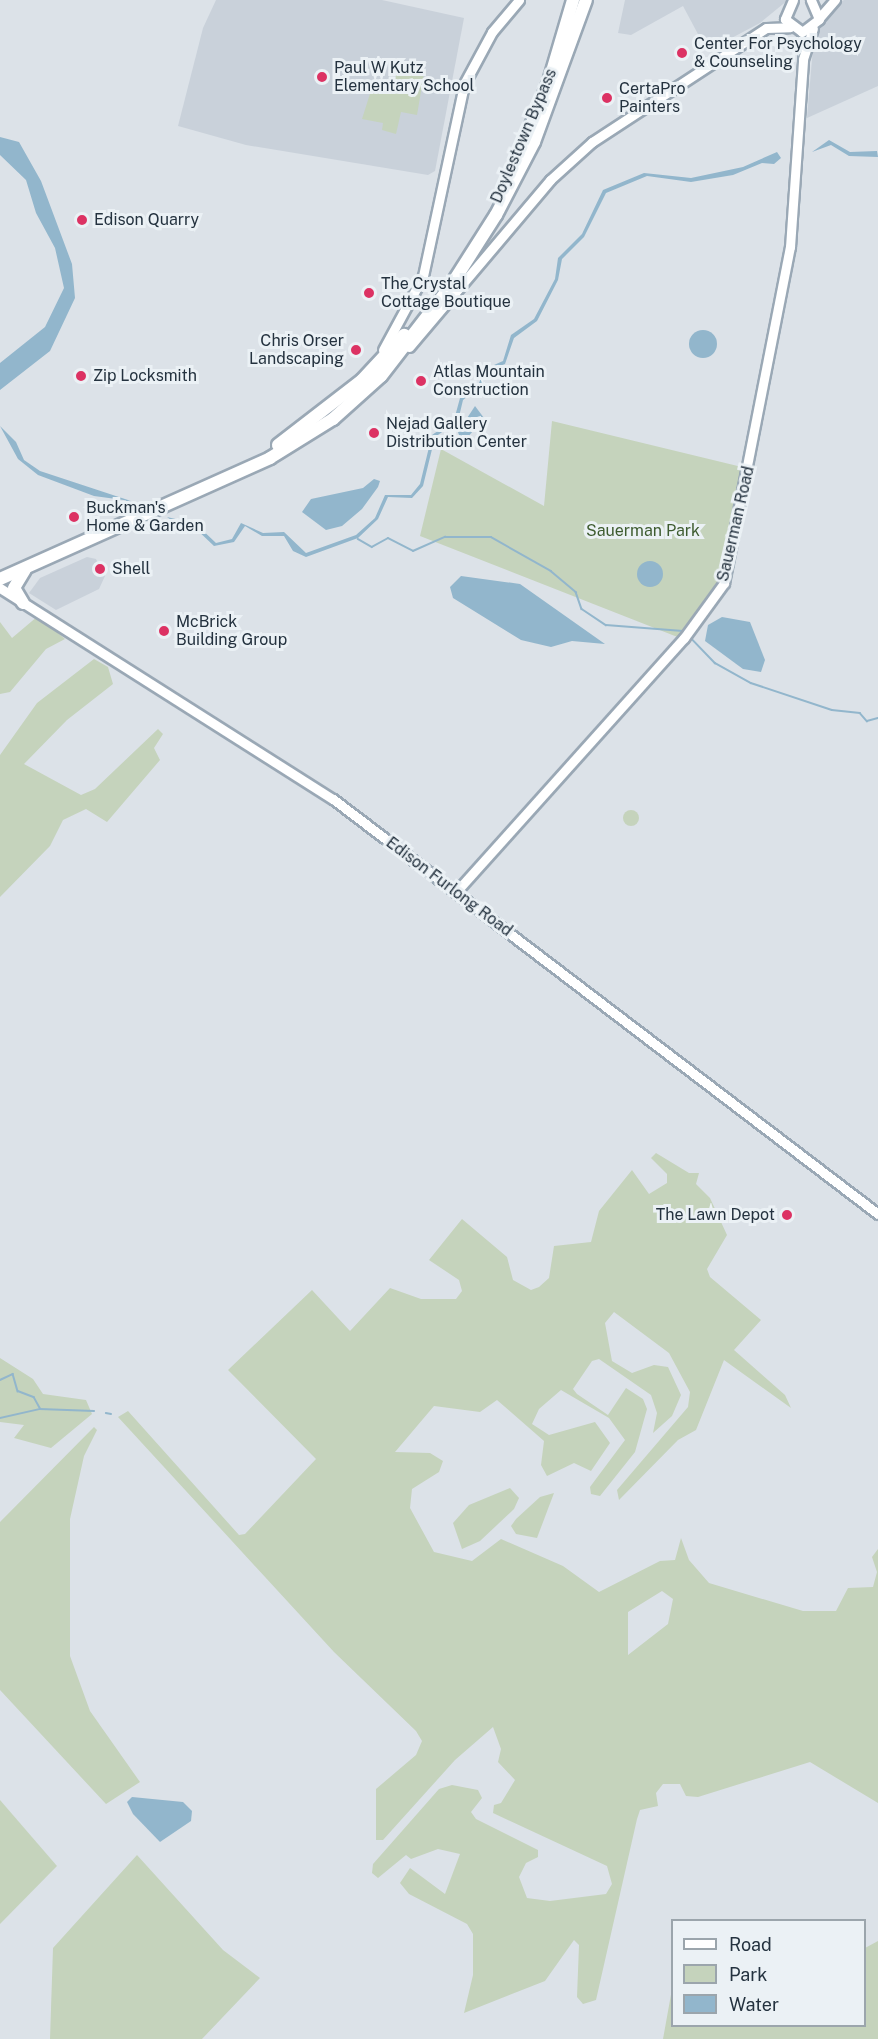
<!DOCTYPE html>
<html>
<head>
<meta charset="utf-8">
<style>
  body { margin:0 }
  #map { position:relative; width:878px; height:2039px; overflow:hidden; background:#dce2e8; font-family:"Public Sans",sans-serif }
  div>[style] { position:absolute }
  .built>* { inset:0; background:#c9d1da }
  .green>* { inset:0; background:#c5d3bc }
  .round { border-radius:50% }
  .water>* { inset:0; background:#92b6cc }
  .stream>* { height:1.5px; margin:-0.75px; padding:0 0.75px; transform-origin:0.75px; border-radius:0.75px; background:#92b6cc }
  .roads { filter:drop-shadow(2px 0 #9aa8b5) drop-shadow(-2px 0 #9aa8b5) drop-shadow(0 2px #9aa8b5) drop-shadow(0 -2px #9aa8b5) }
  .major>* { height:9px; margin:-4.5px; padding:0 4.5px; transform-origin:4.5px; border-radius:4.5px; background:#fff }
  .highway>* { height:12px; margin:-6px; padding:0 6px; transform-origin:6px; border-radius:6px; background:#fff }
  .dots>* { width:16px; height:16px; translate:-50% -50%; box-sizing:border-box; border:3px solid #ebf1f5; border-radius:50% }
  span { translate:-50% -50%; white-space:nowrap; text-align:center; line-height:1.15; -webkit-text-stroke:6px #ebf1f5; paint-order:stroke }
  .poi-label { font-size:16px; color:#24323f }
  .left { translate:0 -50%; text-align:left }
  .right { translate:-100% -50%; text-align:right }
  .street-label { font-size:16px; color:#24323f }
  .park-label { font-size:16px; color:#3e5c30 }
  .legend { position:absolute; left:671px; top:1919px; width:195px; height:108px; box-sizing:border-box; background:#ebf1f5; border:2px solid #9ba5ac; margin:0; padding:8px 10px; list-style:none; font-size:18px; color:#24323f }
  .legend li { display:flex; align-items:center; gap:12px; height:30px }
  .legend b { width:30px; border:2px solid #9ba5ac }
</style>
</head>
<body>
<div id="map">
  <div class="built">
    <i style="clip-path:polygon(216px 0,382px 0,464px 18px,435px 171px,428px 175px,246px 145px,178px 126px,203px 28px)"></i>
    <i style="clip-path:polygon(625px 0,788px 0,760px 23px,707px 51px,683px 6px,631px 35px,618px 33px)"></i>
    <i style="clip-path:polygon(844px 0,878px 0,878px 86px,807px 118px,814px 36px,827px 10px)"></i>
    <i style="clip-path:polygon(87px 557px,96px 559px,105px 576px,99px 589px,56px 610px,29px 593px,40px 578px)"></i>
  </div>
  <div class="green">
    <i style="clip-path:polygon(398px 67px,424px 74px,417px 115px,401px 112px,396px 134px,382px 130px,383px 123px,362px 119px,374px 81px,394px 82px)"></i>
    <i style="clip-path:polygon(552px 421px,746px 468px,720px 581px,680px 638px,420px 536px,441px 449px,544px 506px)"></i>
    <i style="clip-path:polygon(38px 616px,65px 639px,46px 649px,10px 692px,0 694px,0 622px,12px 638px)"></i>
    <i style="clip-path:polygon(94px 659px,108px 667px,113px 684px,67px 720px,24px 764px,81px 795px,95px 789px,158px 729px,163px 734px,154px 748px,160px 760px,107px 822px,86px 809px,63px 820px,50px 846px,0 897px,0 755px,37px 703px)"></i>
    <i class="round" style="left:623px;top:810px;width:16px;height:16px"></i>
    <i style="clip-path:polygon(evenodd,656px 1153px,689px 1173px,699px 1173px,696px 1184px,710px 1198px,727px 1235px,707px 1269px,710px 1277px,761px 1320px,734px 1350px,785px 1395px,791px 1408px,724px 1360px,696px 1430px,678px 1440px,619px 1500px,617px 1490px,688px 1407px,690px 1392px,669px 1353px,614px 1312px,605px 1323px,612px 1361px,632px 1373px,654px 1365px,668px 1367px,681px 1395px,672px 1416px,653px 1433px,657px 1413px,651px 1395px,599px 1359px,592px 1361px,573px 1389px,577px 1394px,608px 1415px,626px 1388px,643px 1399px,647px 1409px,635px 1452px,600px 1496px,591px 1494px,590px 1487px,625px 1440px,609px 1418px,561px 1390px,539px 1409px,532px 1424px,549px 1435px,595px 1422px,610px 1443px,591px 1471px,574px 1463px,547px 1476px,541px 1465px,544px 1441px,497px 1400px,480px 1412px,434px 1406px,395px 1452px,430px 1453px,443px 1461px,439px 1472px,412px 1489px,410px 1508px,434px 1552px,472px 1561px,501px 1539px,563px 1566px,599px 1592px,660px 1561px,675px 1560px,681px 1538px,689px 1560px,709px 1583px,803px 1611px,836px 1611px,848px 1588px,873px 1587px,877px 1572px,872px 1557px,878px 1549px,878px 1803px,810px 1762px,698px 1797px,686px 1796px,680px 1784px,663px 1784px,656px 1793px,658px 1806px,640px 1810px,637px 1819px,596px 2000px,583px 2004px,577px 1997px,579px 1945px,574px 1940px,545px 1981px,464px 2013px,473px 1975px,473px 1934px,467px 1924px,409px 1894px,400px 1883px,410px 1868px,445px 1894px,460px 1854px,438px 1849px,411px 1859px,406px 1855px,378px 1878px,372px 1873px,373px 1864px,439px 1789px,452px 1785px,478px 1790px,482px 1798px,471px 1812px,476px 1819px,538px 1850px,538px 1857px,526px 1863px,519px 1877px,527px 1898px,550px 1901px,606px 1894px,612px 1884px,607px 1866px,493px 1813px,494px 1805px,501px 1803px,515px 1780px,498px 1762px,501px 1749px,493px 1727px,455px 1760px,383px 1840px,376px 1840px,376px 1789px,416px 1755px,422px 1741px,416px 1731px,334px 1652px,118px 1417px,128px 1411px,239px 1535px,245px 1534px,316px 1459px,228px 1370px,312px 1290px,350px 1331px,390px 1288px,421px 1299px,456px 1299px,462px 1291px,459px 1280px,429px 1260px,462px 1219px,507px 1257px,513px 1280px,531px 1290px,539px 1287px,549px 1278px,554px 1246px,591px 1242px,599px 1211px,632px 1170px,649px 1194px,667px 1183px,667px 1174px,651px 1158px,656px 1153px,662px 1591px,673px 1599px,668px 1624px,628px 1655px,628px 1612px,662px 1591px)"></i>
    <i style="clip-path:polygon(0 1358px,33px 1379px,43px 1394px,86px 1400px,92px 1414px,51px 1448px,14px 1438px,24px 1425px,0 1422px)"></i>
    <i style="clip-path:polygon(94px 1427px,97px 1430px,84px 1456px,70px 1519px,70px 1656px,90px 1711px,140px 1782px,106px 1804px,0 1690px,0 1522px)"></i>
    <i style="clip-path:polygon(510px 1488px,519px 1498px,514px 1509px,480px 1541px,462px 1549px,453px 1523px,469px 1505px)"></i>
    <i style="clip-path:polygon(554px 1493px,537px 1538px,516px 1534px,511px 1526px,516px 1519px,540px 1497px)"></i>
    <i style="clip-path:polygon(0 1800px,57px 1866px,0 1924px)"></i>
    <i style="clip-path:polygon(137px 1855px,223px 1950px,260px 1978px,202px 2039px,50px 2039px,53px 1948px)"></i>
    <i style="clip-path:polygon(878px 1941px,878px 2039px,663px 2039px,672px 1989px,672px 2026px,864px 2026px,865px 1948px)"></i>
  </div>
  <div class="water">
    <i style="clip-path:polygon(0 137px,19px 142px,41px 181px,72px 264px,75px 298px,50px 351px,0 390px,0 363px,45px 327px,64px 288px,55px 248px,36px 213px,26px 180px,0 155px)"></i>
    <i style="clip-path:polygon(829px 140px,850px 152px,877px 151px,878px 157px,849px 156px,831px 145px,812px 152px)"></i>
    <i style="clip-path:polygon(777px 152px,781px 158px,774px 164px,762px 163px,733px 175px,691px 182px,647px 176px,606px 193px,584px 237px,562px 259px,558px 280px,537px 321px,514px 338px,505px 364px,487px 371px,481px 386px,463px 400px,458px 421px,435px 437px,423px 486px,412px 498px,388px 497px,378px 519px,358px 538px,306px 557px,293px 551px,284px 536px,262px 536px,245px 526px,234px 542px,214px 546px,194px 527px,179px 526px,167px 517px,196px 524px,216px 543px,232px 539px,241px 523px,263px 533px,284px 532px,306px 553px,356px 535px,375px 518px,385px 495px,411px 495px,420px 484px,432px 435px,454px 420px,460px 398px,479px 383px,485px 369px,503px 361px,511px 335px,534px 319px,555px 279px,558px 258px,582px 234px,603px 190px,644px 173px,691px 178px,743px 167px)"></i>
    <i class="round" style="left:689px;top:330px;width:28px;height:28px"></i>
    <i style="clip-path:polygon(475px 406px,484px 418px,462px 444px,458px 432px)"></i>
    <i style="clip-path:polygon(0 426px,16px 442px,24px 460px,40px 471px,131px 501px,94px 496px,38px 475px,18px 459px)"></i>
    <i style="clip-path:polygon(374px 479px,380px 481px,378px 487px,362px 509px,342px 526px,326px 530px,302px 512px,311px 499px,363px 488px)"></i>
    <i class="round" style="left:637px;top:561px;width:26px;height:26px"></i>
    <i style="clip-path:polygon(461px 576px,520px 584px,605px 644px,572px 641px,551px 647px,521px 640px,453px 598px,450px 587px)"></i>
    <i style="clip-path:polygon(722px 617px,750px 622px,765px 660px,761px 672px,743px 669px,705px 641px,708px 625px)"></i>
    <i style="clip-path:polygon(132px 1797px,183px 1802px,192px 1811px,191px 1821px,160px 1842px,133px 1814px,127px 1802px)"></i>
  </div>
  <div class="stream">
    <i style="left:127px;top:501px;width:8px;rotate:23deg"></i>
    <i style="left:358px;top:539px;width:16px;rotate:30deg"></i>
    <i style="left:372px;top:547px;width:18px;rotate:-29deg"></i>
    <i style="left:388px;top:538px;width:28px;rotate:27deg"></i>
    <i style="left:413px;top:551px;width:35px;rotate:-24deg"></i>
    <i style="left:445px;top:537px;width:46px"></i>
    <i style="left:491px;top:537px;width:69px;rotate:29.5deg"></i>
    <i style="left:551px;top:571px;width:33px;rotate:40deg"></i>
    <i style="left:576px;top:592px;width:18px;rotate:71deg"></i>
    <i style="left:582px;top:609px;width:29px;rotate:34deg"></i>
    <i style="left:606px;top:625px;width:77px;rotate:4.5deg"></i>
    <i style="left:691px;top:638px;width:35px;rotate:46deg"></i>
    <i style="left:715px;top:663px;width:41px;rotate:29.1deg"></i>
    <i style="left:751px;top:683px;width:85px;rotate:18.4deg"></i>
    <i style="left:832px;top:710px;width:28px;rotate:6deg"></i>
    <i style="left:860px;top:713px;width:11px;rotate:49deg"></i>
    <i style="left:867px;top:721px;width:11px;rotate:-15deg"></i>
    <i style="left:0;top:1380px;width:14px;rotate:-25deg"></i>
    <i style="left:13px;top:1374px;width:18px;rotate:74deg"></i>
    <i style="left:18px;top:1391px;width:17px;rotate:21deg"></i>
    <i style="left:34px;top:1397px;width:13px;rotate:61deg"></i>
    <i style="left:106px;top:1413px;width:5px;rotate:11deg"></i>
    <i style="left:0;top:1418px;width:41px;rotate:-12.7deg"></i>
    <i style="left:40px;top:1409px;width:54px;rotate:2.1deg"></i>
  </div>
  <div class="roads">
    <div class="major">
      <i style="left:793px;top:0;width:21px;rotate:113deg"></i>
      <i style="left:785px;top:19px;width:21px;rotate:37deg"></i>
      <i style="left:802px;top:32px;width:21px;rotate:-37deg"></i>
      <i style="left:819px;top:19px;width:21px;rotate:-113deg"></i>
      <i style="left:820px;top:17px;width:23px;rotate:-49deg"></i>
      <i style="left:409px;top:347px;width:219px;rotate:-49.8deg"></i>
      <i style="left:550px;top:180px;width:57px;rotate:-42.1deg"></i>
      <i style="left:592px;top:142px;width:208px;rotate:-33.2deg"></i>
      <i style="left:766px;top:28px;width:24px;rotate:-2deg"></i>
      <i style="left:383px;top:350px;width:84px;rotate:-61.6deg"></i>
      <i style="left:423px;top:276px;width:196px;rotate:-77.9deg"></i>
      <i style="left:464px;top:84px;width:59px;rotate:-61.7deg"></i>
      <i style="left:492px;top:32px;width:42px;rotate:-49.8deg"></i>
      <i style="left:0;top:588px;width:394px;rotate:32.4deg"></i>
      <i style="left:333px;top:799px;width:685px;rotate:37.29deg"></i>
      <i style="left:456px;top:892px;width:341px;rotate:-48.1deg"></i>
      <i style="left:684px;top:638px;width:68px;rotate:-54deg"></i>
      <i style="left:724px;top:583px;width:342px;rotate:-78.9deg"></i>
      <i style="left:790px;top:247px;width:188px;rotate:-86deg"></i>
      <i style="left:803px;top:59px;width:32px;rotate:-72deg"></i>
    </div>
    <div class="highway">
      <i style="left:517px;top:159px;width:80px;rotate:-67.3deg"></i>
      <i style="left:548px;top:85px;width:89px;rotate:-73.6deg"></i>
      <i style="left:278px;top:445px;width:106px;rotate:-37.7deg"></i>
      <i style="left:362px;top:380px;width:62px;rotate:-47deg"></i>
      <i style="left:0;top:579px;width:296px;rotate:-24.1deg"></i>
      <i style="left:270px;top:458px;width:74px;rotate:-31.8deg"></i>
      <i style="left:333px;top:419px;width:64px;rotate:-41.9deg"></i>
      <i style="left:381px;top:376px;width:116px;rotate:-52.3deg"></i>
      <i style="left:452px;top:284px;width:82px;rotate:-57.5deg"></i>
      <i style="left:496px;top:215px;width:82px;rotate:-62.5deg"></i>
      <i style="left:534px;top:142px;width:151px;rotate:-69.9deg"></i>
      <i style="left:23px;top:603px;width:17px;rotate:-121deg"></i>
      <i style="left:14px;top:588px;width:21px;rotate:-59deg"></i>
    </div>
  </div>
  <div class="dots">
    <i style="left:682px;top:53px;background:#dc3263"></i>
    <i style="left:322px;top:77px;background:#dc3263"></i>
    <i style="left:607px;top:98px;background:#dc3263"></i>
    <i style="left:82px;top:220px;background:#dc3263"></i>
    <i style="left:369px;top:293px;background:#dc3263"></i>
    <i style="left:356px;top:350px;background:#dc3263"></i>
    <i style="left:81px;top:376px;background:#dc3263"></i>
    <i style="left:421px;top:381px;background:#dc3263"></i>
    <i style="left:374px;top:433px;background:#dc3263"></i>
    <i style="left:74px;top:517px;background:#dc3263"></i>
    <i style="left:100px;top:569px;background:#dc3263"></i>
    <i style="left:164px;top:631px;background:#dc3263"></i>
    <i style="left:787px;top:1215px;background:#dc3263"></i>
  </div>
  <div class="poi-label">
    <span class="left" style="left:694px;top:53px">Center For Psychology<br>&amp; Counseling</span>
    <span class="left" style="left:334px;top:77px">Paul W Kutz<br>Elementary School</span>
    <span class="left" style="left:619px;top:98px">CertaPro<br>Painters</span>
    <span class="left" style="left:94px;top:220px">Edison Quarry</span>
    <span class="left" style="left:381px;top:293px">The Crystal<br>Cottage Boutique</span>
    <span class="right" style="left:344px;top:350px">Chris Orser<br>Landscaping</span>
    <span class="left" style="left:433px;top:381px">Atlas Mountain<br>Construction</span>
    <span class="left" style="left:93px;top:376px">Zip Locksmith</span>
    <span class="left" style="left:386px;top:433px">Nejad Gallery<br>Distribution Center</span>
    <span class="left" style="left:86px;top:517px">Buckman's<br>Home &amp; Garden</span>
    <span class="left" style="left:112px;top:569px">Shell</span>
    <span class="left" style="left:176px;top:631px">McBrick<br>Building Group</span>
    <span class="right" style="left:775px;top:1215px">The Lawn Depot</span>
  </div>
  <div class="street-label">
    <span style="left:524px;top:136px;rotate:-67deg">Doylestown Bypass</span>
    <span style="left:736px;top:524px;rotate:-77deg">Sauerman Road</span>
    <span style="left:449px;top:887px;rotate:37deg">Edison Furlong Road</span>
  </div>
  <div class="park-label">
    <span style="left:643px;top:531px">Sauerman Park</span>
  </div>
  <ul class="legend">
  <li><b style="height:8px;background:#fff"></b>Road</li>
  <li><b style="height:16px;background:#c5d3bc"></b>Park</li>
  <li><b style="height:16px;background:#92b6cc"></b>Water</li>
  </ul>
</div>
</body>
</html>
